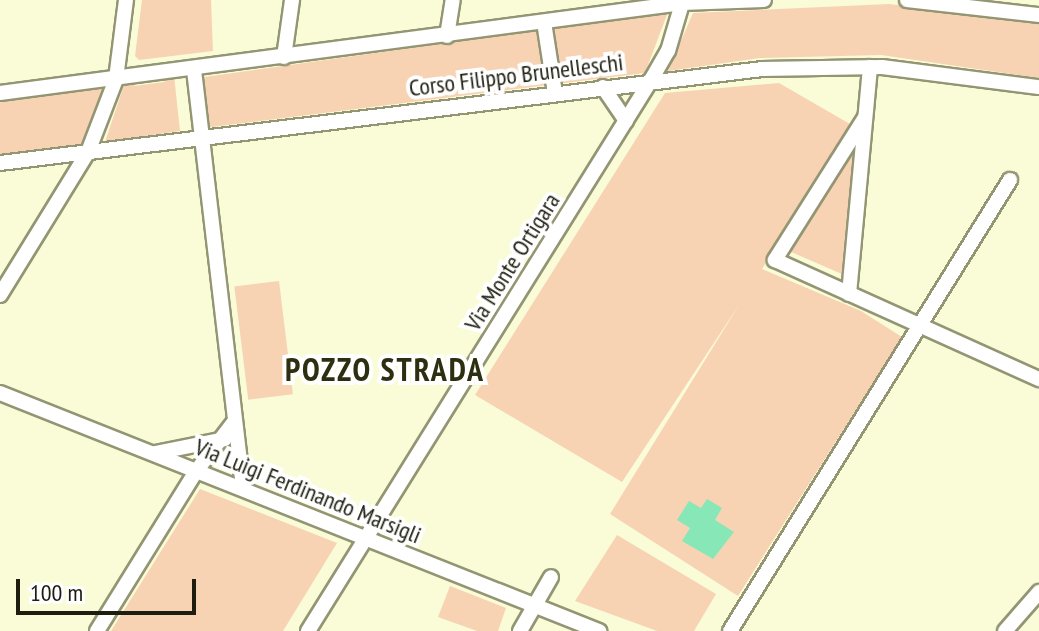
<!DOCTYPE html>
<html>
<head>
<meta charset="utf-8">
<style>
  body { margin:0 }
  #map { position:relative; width:1039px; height:631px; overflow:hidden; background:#f9fcd7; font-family:"PT Sans Narrow",sans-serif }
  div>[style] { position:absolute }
  .green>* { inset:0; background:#f7d3b4; transform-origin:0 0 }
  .water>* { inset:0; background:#88e7b6 }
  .roads { filter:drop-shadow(2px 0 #939573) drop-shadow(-2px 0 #939573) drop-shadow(0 2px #939573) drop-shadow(0 -2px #939573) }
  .minor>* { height:14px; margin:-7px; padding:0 7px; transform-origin:7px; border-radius:7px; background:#fff }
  span { translate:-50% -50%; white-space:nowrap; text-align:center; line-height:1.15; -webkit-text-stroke:8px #fff; paint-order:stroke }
  .street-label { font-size:24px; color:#1d1e10 }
  .district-label { font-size:32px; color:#2e2f10; font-weight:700; letter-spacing:2px }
  .scale { position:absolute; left:16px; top:579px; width:180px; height:36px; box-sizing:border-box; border:4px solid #1d1e10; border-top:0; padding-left:10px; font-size:24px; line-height:28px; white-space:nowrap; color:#1d1e10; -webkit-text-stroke:6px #fff; paint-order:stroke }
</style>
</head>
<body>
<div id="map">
  <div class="green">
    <i style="clip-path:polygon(142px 0,211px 0,213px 51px,139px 60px,135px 56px)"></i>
    <i style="clip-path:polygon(889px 4px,1039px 23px,1039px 78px,881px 55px,760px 58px,668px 71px,693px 13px)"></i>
    <i style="clip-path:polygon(668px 12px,645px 73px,204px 128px,197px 78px)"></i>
    <i style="clip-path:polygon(174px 75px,180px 131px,105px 142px,125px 82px,135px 80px,134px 86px,164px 82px)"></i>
    <i style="clip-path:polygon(779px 83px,850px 124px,762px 269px,861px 311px,902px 337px,738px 596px,610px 514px,739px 305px,622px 482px,475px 395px,665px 93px)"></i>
    <i style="clip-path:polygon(107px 86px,82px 145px,0 155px,0 99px)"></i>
    <i style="clip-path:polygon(861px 118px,851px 278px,782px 248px)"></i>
    <i style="left:279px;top:281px;width:114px;height:45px;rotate:83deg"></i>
    <i style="clip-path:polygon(200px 489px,337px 543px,283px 631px,111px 631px)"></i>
    <i style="clip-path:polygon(617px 535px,716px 594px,694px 631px,657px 631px,575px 601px)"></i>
    <i style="clip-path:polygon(450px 586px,506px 608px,498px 631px,477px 631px,438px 617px)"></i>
  </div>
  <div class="water">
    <i style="clip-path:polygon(707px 499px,722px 508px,715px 520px,734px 532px,713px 559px,682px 541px,690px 528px,677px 520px,689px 501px,701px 508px)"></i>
  </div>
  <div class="roads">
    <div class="minor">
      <i style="left:907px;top:0;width:133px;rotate:6.5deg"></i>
      <i style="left:544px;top:22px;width:72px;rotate:81.2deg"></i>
      <i style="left:447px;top:36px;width:36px;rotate:-81deg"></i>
      <i style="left:284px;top:57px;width:58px;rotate:-82deg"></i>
      <i style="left:194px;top:70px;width:420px;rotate:83.3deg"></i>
      <i style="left:603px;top:87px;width:41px;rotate:55.9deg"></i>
      <i style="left:0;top:93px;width:688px;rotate:-7.52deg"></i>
      <i style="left:682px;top:3px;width:82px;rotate:-2.1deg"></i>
      <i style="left:864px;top:119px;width:167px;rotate:122.3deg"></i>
      <i style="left:775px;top:260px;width:290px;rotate:24.3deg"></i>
      <i style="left:0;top:163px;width:768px;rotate:-7.03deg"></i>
      <i style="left:762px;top:69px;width:120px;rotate:-1deg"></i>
      <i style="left:882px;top:67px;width:158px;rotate:7.3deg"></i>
      <i style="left:849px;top:294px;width:228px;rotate:-84.7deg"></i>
      <i style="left:0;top:295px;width:168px;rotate:-58.4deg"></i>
      <i style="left:88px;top:152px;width:78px;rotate:-69deg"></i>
      <i style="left:116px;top:79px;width:80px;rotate:-82.8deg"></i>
      <i style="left:0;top:393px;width:645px;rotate:21.67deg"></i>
      <i style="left:155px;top:453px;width:71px;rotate:-11.3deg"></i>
      <i style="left:97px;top:631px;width:190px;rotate:-58.2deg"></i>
      <i style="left:197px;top:470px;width:59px;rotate:-52.5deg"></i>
      <i style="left:308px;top:631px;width:649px;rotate:-58.1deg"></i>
      <i style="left:651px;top:80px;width:34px;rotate:-60deg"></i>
      <i style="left:668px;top:51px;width:53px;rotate:-73.6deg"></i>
      <i style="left:520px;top:631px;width:62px;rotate:-60.1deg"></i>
      <i style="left:730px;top:631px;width:531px;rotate:-58.17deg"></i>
      <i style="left:1005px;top:631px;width:52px;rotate:-48.9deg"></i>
    </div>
  </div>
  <div class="street-label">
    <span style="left:516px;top:75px;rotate:-7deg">Corso Filippo Brunelleschi</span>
    <span style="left:512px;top:262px;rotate:-58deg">Via Monte Ortigara</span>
    <span style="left:308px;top:491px;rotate:22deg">Via Luigi Ferdinando Marsigli</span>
  </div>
  <div class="district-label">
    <span style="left:385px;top:369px">POZZO STRADA</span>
  </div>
  <div class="scale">100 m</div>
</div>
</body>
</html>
